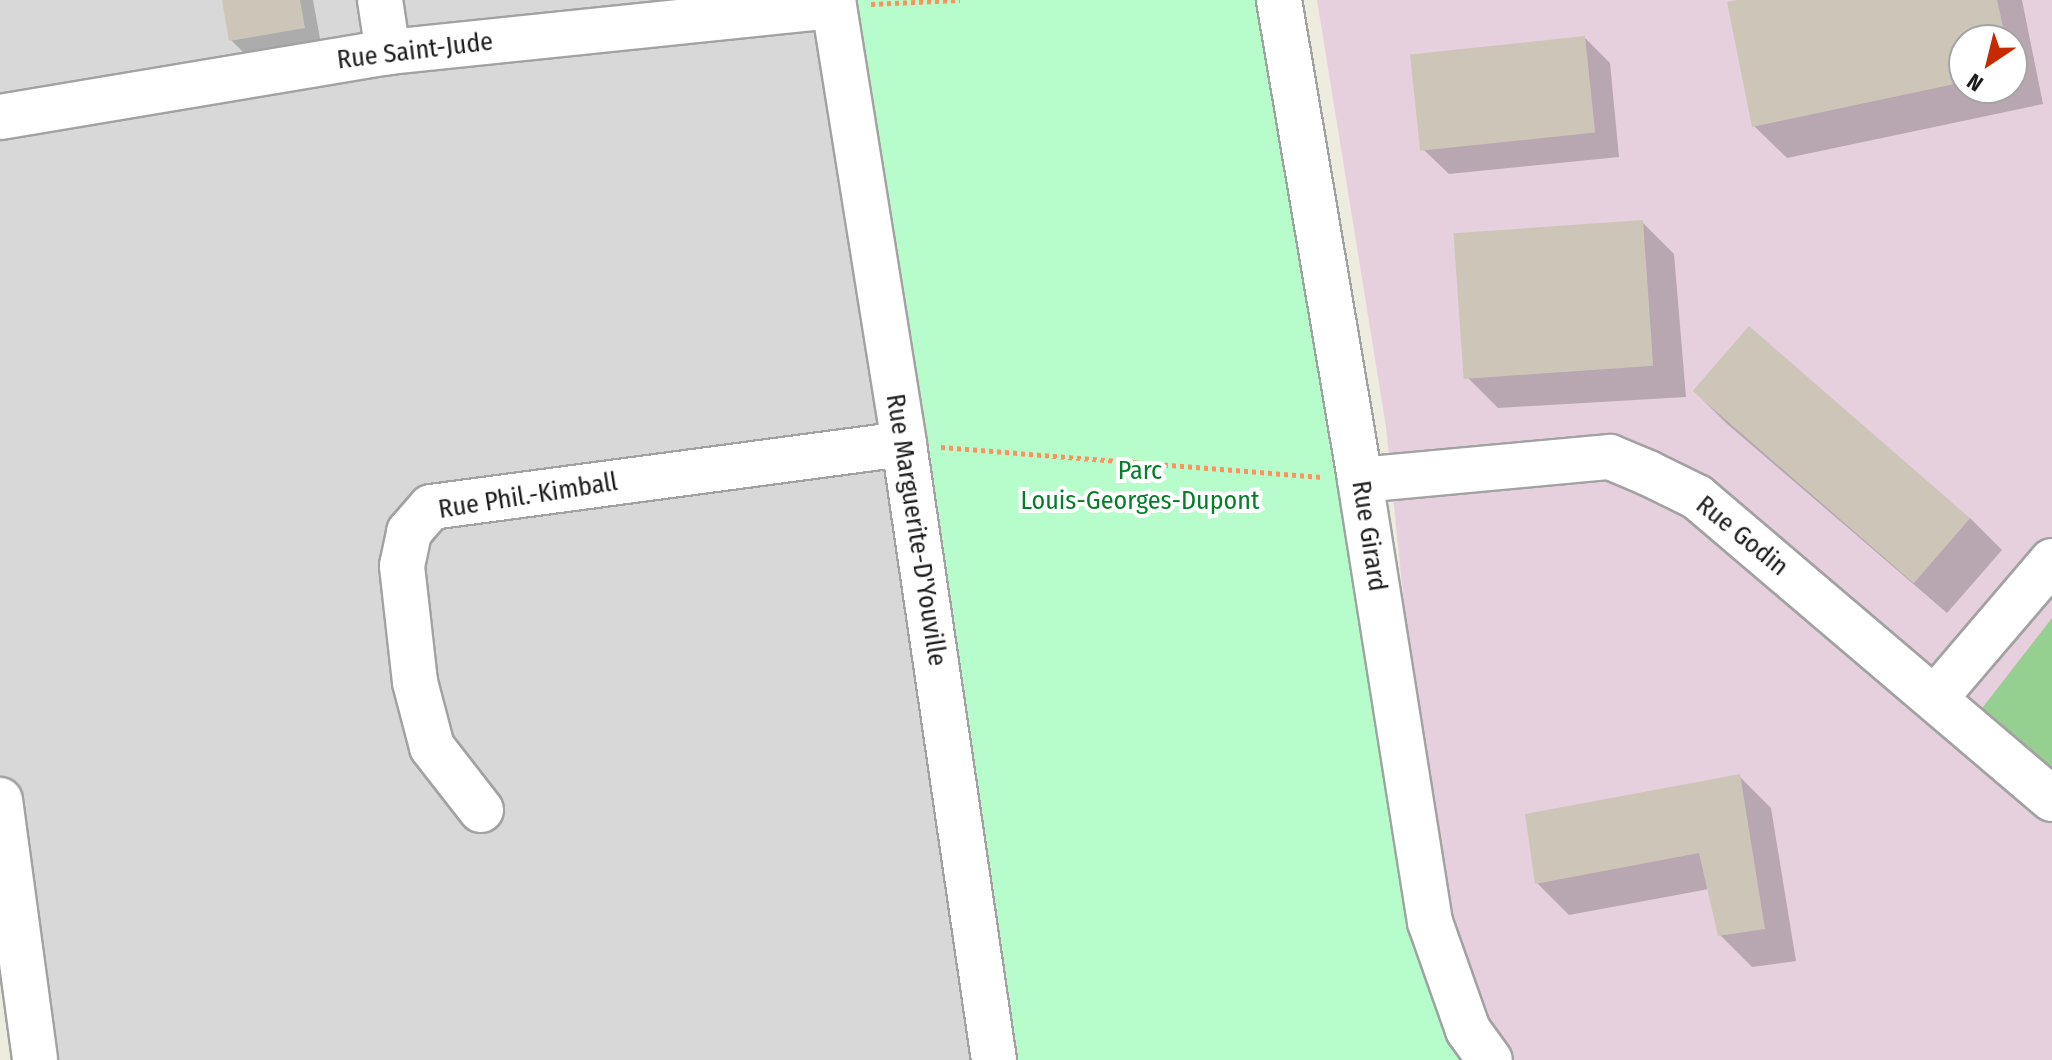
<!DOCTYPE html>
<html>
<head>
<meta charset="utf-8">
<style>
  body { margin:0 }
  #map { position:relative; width:2052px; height:1060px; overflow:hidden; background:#eeecdf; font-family:"Fira Sans Condensed",sans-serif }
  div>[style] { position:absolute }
  .residential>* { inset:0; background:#d9d8d8 }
  .industrial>* { inset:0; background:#e7d0de }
  .forest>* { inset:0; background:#95d090 }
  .park>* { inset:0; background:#b6fdcb }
  .shadow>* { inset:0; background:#0003 }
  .building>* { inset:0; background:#cdc6b8; transform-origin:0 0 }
  .path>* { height:5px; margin-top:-2.5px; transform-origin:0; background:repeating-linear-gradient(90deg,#ff915e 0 4px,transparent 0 8px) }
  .roads { filter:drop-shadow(2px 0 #a2a2a2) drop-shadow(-2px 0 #a2a2a2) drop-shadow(0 2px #a2a2a2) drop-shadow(0 -2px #a2a2a2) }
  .minor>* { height:44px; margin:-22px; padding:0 22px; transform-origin:22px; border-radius:22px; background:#fff }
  span { translate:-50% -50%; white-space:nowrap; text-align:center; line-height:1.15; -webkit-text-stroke:8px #fff; paint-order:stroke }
  .street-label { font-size:26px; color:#1b1b1b }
  .park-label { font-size:26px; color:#037f27 }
  .north { position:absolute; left:1948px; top:24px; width:80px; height:80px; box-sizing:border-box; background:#fff; border:2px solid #a4a4a4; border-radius:50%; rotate:215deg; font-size:22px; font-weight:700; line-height:32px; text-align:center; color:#1b1b1b }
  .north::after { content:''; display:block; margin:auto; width:28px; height:36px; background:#c52a00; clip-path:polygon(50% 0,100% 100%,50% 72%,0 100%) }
</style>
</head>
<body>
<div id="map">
  <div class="residential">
    <i style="clip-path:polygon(0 0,823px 0,895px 432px,971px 1060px,18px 1060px,0 925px)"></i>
  </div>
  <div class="industrial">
    <i style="clip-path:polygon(evenodd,1317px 0,2052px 0,2052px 1060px,1499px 1060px,1436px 920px,1386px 427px,1317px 0,1964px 40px,2012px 40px,2012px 88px,1964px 88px,1964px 40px)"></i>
  </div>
  <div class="forest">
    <i style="clip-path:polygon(2052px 618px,2052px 785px,1972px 721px)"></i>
  </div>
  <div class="park">
    <i style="clip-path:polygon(833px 0,1293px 0,1427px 923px,1485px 1060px,994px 1060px)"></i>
  </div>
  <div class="shadow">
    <i style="clip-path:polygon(224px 0,313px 0,321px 44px,248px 57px,231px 40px)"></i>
    <i style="clip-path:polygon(evenodd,1747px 0,2022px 0,2043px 104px,1787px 158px,1754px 126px,1747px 0,1964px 40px,2012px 40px,2012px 88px,1964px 88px,1964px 40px)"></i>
    <i style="clip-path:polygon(1585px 38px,1610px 63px,1619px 157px,1449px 174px,1423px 149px)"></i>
    <i style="clip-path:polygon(1642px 222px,1674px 254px,1686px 397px,1498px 408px,1466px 376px)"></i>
    <i style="clip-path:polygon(1694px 391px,1970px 518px,2002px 550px,1947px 613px,1726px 423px)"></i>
    <i style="clip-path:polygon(1739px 776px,1771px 808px,1796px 961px,1752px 967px,1720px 935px,1709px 889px,1569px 915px,1537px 883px)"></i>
  </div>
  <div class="building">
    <i style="clip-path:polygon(222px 0,300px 0,305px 28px,229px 41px)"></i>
    <i style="clip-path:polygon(1737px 0,1997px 0,2006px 40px,1964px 40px,1964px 82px,1752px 127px,1727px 2px)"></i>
    <i style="left:1585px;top:36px;width:97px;height:176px;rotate:84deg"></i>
    <i style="left:1643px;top:220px;width:146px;height:190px;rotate:86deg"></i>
    <i style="left:1749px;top:326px;width:293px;height:86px;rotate:41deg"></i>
    <i style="clip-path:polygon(1740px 774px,1765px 929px,1718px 936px,1699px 853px,1535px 884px,1525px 814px)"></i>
  </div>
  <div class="path">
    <i style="left:871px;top:4px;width:89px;rotate:-2.6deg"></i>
    <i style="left:941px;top:447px;width:382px;rotate:4.5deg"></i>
  </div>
  <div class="roads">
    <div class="minor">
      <i style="left:380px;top:0;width:53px;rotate:81.3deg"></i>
      <i style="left:833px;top:0;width:450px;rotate:80.9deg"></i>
      <i style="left:904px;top:444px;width:623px;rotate:81.69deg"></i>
      <i style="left:1279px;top:0;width:487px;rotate:80.4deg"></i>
      <i style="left:1360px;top:480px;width:448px;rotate:81deg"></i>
      <i style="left:1430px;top:922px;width:114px;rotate:70.6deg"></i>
      <i style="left:1468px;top:1030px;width:37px;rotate:54deg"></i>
      <i style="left:0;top:117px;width:393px;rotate:-9.5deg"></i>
      <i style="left:388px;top:52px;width:448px;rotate:-5.9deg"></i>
      <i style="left:1360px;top:480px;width:251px;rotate:-5.3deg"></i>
      <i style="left:1610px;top:457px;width:41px;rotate:22.8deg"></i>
      <i style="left:1648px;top:473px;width:55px;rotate:26.1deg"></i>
      <i style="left:1697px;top:497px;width:466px;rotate:40.4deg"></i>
      <i style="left:1936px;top:697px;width:179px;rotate:-49.5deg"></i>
      <i style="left:0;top:800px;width:262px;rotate:82.3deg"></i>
      <i style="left:481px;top:810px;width:80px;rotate:-127.9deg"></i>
      <i style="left:432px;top:747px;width:67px;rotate:-104.7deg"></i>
      <i style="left:415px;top:682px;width:117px;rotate:-96.4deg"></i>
      <i style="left:402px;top:566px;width:35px;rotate:-78deg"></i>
      <i style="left:409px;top:532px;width:33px;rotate:-49deg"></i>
      <i style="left:431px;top:507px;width:477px;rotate:-7.6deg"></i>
    </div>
  </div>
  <div class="street-label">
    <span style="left:415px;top:51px;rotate:-7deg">Rue Saint-Jude</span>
    <span style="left:528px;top:496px;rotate:-9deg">Rue Phil.-Kimball</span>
    <span style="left:916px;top:530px;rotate:81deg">Rue Marguerite-D'Youville</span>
    <span style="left:1369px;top:536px;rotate:81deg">Rue Girard</span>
    <span style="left:1742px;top:536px;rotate:39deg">Rue Godin</span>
  </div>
  <div class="park-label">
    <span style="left:1140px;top:486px">Parc<br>Louis-Georges-Dupont</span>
  </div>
  <div class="north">N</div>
</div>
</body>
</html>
